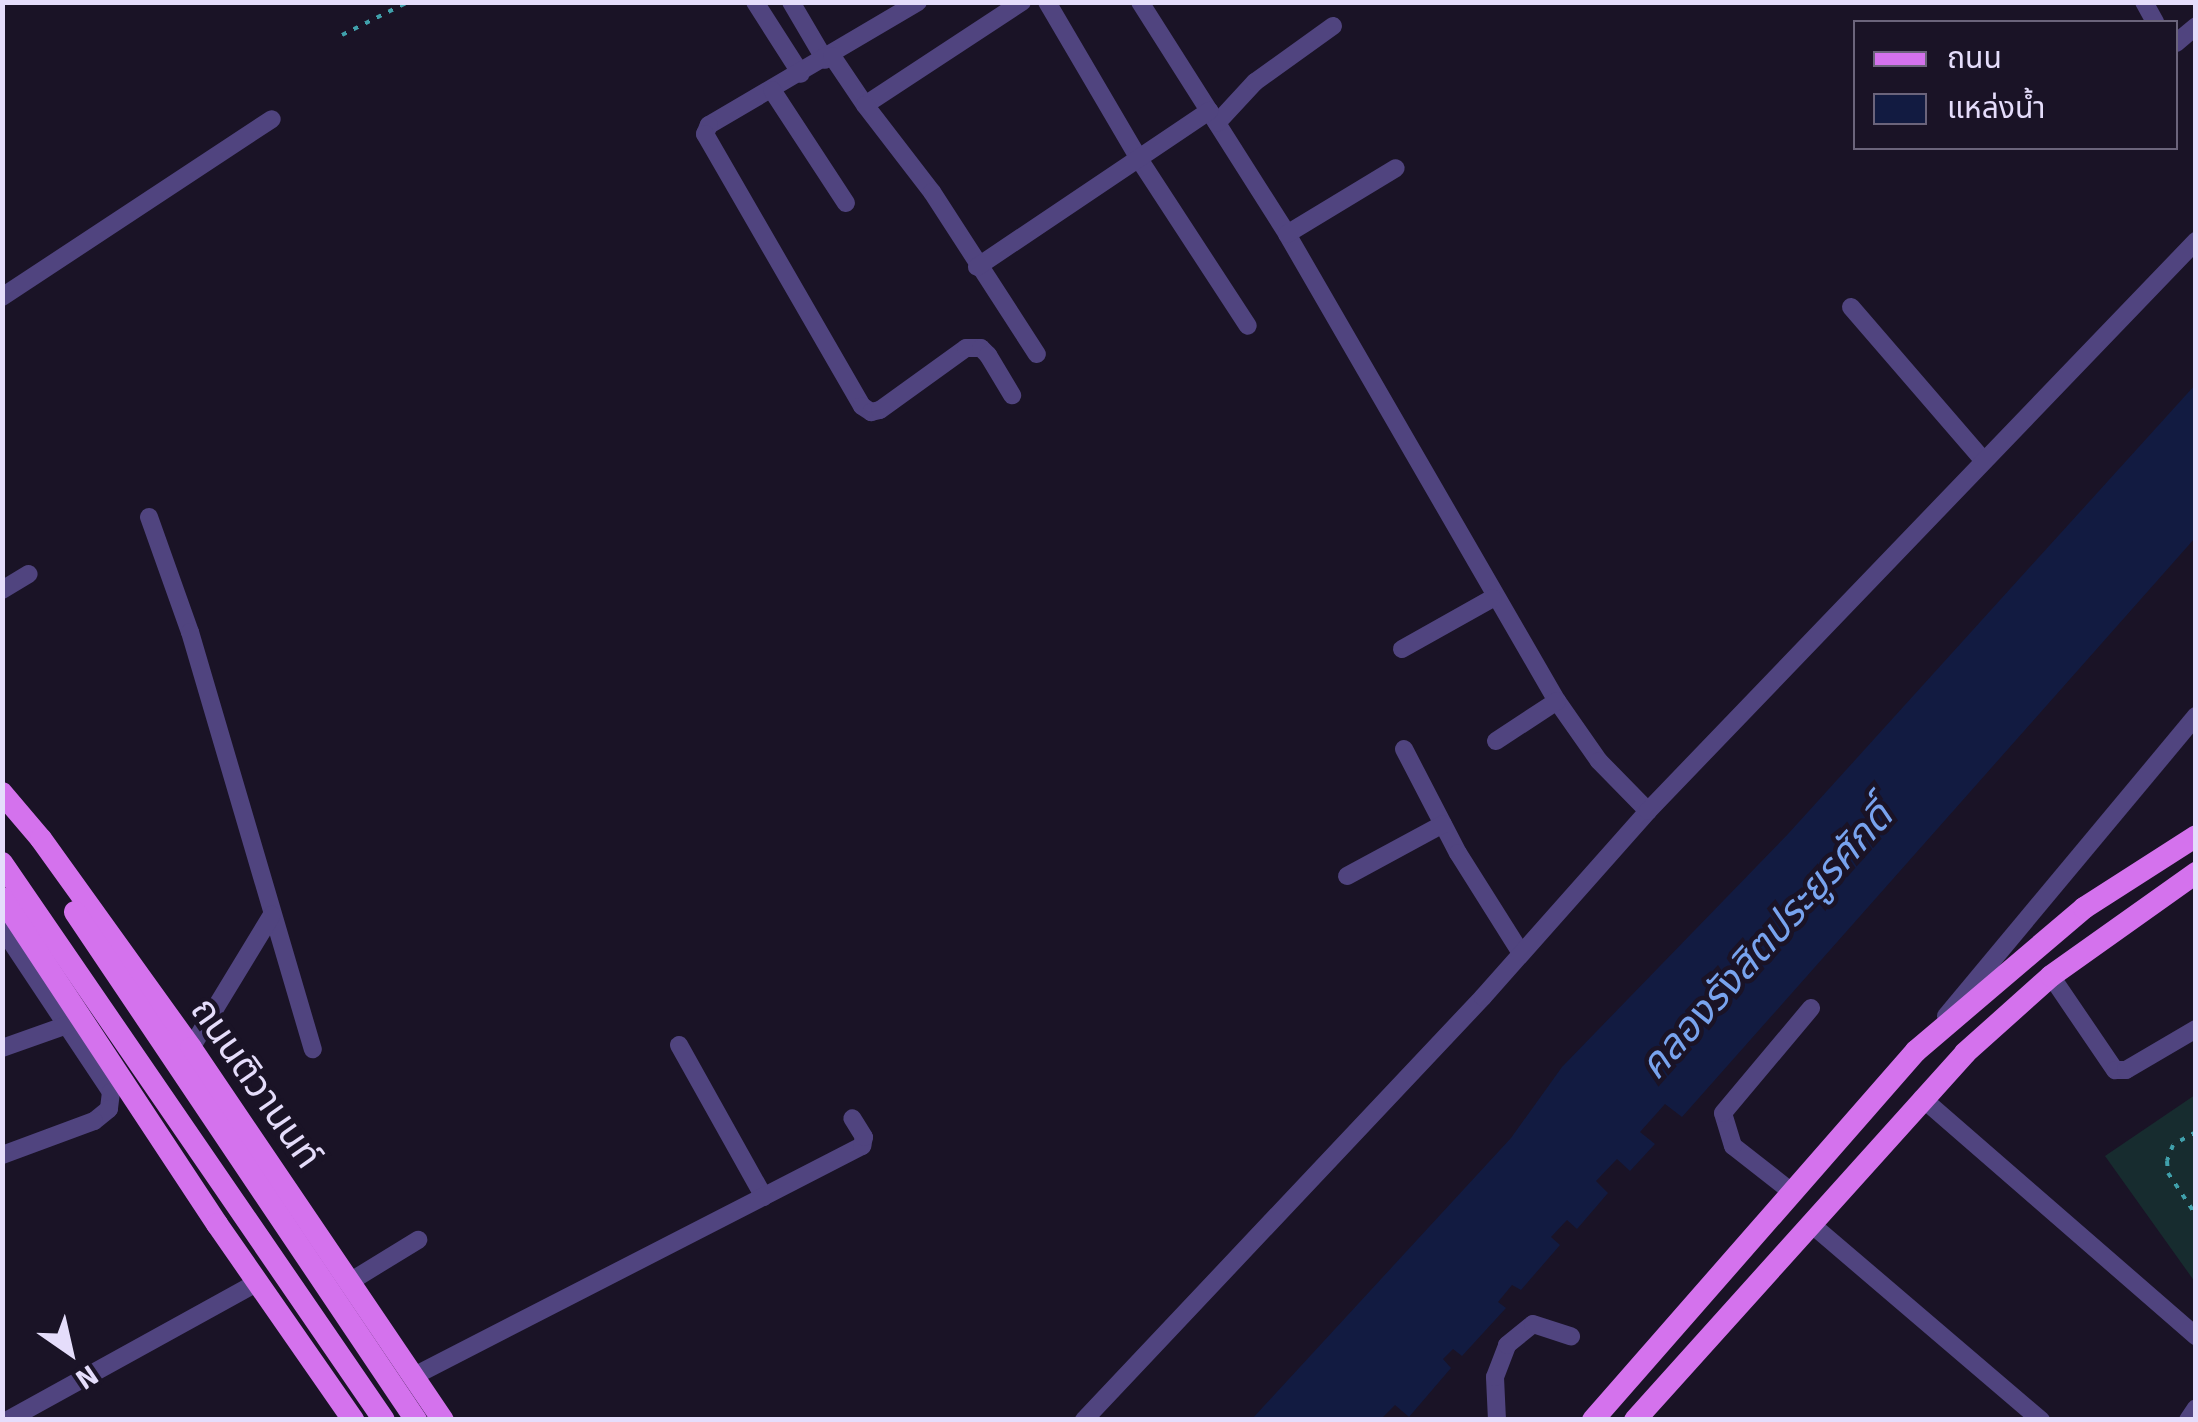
<!DOCTYPE html>
<html>
<head>
<meta charset="utf-8">
<style>
  body { margin:0 }
  #map { position:relative; width:2198px; height:1422px; overflow:hidden; background:#1a1326; font-family:Signika,"Noto Sans Thai",sans-serif }
  div>[style] { position:absolute }
  .green>* { inset:0; background:#172c2f }
  .water>* { inset:0; background:#121b41 }
  .path>* { height:4px; margin-top:-2px; transform-origin:0; background:repeating-linear-gradient(90deg,#40a0ab 0 5px,transparent 0 13px) }
  .minor>* { height:18px; margin:-9px; padding:0 9px; transform-origin:9px; border-radius:9px; background:#50447f }
  .major>* { height:22px; margin:-11px; padding:0 11px; transform-origin:11px; border-radius:11px; background:#d472ed }
  span { translate:-50% -50%; white-space:nowrap; text-align:center; line-height:1.15; -webkit-text-stroke:9px #1a1326; paint-order:stroke }
  .street-label { font-size:38px; color:#e5ddfb }
  .water-label { font-size:40px; color:#78a3ee; font-style:italic }
  .frame { position:absolute; inset:0; border:5px solid #e5ddfb; pointer-events:none }
  .legend { position:absolute; left:1853px; top:20px; width:325px; height:130px; box-sizing:border-box; background:#1a1326; border:2px solid #6b647b; margin:0; padding:12px 18px; list-style:none; font-size:30px; color:#e5ddfb }
  .legend li { display:flex; align-items:center; gap:20px; height:50px }
  .legend b { width:50px; border:2px solid #6b647b }
  .north { position:absolute; left:20px; top:1302px; width:100px; height:100px; -webkit-text-stroke:8px #1a1326; paint-order:stroke; rotate:146deg; font-size:28px; font-weight:700; line-height:40px; text-align:center; color:#e5ddfb }
  .north::after { content:''; display:block; margin:auto; width:35px; height:45px; background:#e5ddfb; clip-path:polygon(50% 0,100% 100%,50% 72%,0 100%) }
</style>
</head>
<body>
<div id="map">
  <div class="green">
    <i style="clip-path:polygon(2195px 1095px,2195px 1282px,2105px 1156px)"></i>
  </div>
  <div class="water">
    <i style="clip-path:polygon(2195px 385px,2195px 538px,1682px 1117px,1665px 1104px,1640px 1132px,1655px 1144px,1630px 1171px,1617px 1159px,1596px 1181px,1608px 1193px,1577px 1229px,1567px 1220px,1551px 1237px,1560px 1245px,1521px 1290px,1512px 1285px,1498px 1302px,1506px 1308px,1462px 1356px,1453px 1349px,1443px 1359px,1451px 1368px,1409px 1417px,1395px 1405px,1381px 1419px,1252px 1419px,1511px 1138px,1562px 1067px,1788px 834px)"></i>
  </div>
  <div class="path">
    <i style="left:342px;top:35px;width:74px;rotate:-26.6deg"></i>
    <i style="left:2196px;top:1132px;width:26px;rotate:151deg"></i>
    <i style="left:2173px;top:1145px;width:17px;rotate:111deg"></i>
    <i style="left:2167px;top:1161px;width:12px;rotate:85deg"></i>
    <i style="left:2168px;top:1173px;width:50px;rotate:56.3deg"></i>
  </div>
  <div class="minor">
    <i style="left:755px;top:2px;width:85px;rotate:57.4deg"></i>
    <i style="left:791px;top:2px;width:67px;rotate:59.6deg"></i>
    <i style="left:918px;top:2px;width:243px;rotate:149.5deg"></i>
    <i style="left:709px;top:125px;width:10px;rotate:114deg"></i>
    <i style="left:705px;top:134px;width:314px;rotate:60deg"></i>
    <i style="left:862px;top:406px;width:11px;rotate:34deg"></i>
    <i style="left:871px;top:412px;width:9px;rotate:-13deg"></i>
    <i style="left:880px;top:410px;width:106px;rotate:-35.8deg"></i>
    <i style="left:966px;top:348px;width:15px"></i>
    <i style="left:981px;top:348px;width:10px;rotate:45deg"></i>
    <i style="left:988px;top:355px;width:47px;rotate:59deg"></i>
    <i style="left:1047px;top:2px;width:182px;rotate:59.6deg"></i>
    <i style="left:1139px;top:159px;width:199px;rotate:56.9deg"></i>
    <i style="left:1140px;top:2px;width:275px;rotate:57.6deg"></i>
    <i style="left:1287px;top:234px;width:539px;rotate:59.97deg"></i>
    <i style="left:1557px;top:701px;width:73px;rotate:55deg"></i>
    <i style="left:1599px;top:761px;width:70px;rotate:45.6deg"></i>
    <i style="left:2144px;top:2px;width:23px;rotate:61deg"></i>
    <i style="left:2176px;top:43px;width:26px;rotate:-40deg"></i>
    <i style="left:832px;top:56px;width:59px;rotate:56deg"></i>
    <i style="left:865px;top:105px;width:188px;rotate:-33.3deg"></i>
    <i style="left:772px;top:90px;width:135px;rotate:56.8deg"></i>
    <i style="left:865px;top:105px;width:110px;rotate:52.4deg"></i>
    <i style="left:932px;top:192px;width:193px;rotate:57.1deg"></i>
    <i style="left:1217px;top:123px;width:56px;rotate:-47.2deg"></i>
    <i style="left:1255px;top:82px;width:96px;rotate:-35.7deg"></i>
    <i style="left:1287px;top:234px;width:127px;rotate:-31.2deg"></i>
    <i style="left:977px;top:267px;width:280px;rotate:-33.9deg"></i>
    <i style="left:2px;top:297px;width:323px;rotate:-33.4deg"></i>
    <i style="left:1851px;top:307px;width:203px;rotate:49.2deg"></i>
    <i style="left:149px;top:517px;width:122px;rotate:70.4deg"></i>
    <i style="left:190px;top:632px;width:435px;rotate:73.6deg"></i>
    <i style="left:2px;top:590px;width:31px;rotate:-31deg"></i>
    <i style="left:1402px;top:649px;width:104px;rotate:-29.3deg"></i>
    <i style="left:1496px;top:741px;width:73px;rotate:-33.3deg"></i>
    <i style="left:1404px;top:749px;width:117px;rotate:62.6deg"></i>
    <i style="left:1458px;top:853px;width:118px;rotate:57.8deg"></i>
    <i style="left:1347px;top:876px;width:109px;rotate:-28.4deg"></i>
    <i style="left:2px;top:928px;width:197px;rotate:56.4deg"></i>
    <i style="left:111px;top:1092px;width:17px;rotate:97deg"></i>
    <i style="left:109px;top:1109px;width:19px;rotate:141deg"></i>
    <i style="left:94px;top:1121px;width:98px;rotate:159.7deg"></i>
    <i style="left:2051px;top:976px;width:114px;rotate:55.8deg"></i>
    <i style="left:2115px;top:1070px;width:11px"></i>
    <i style="left:2126px;top:1070px;width:81px;rotate:-30.4deg"></i>
    <i style="left:1946px;top:1016px;width:391px;rotate:-50.2deg"></i>
    <i style="left:679px;top:1045px;width:174px;rotate:60.8deg"></i>
    <i style="left:2px;top:1048px;width:69px;rotate:-19.5deg"></i>
    <i style="left:191px;top:1048px;width:156px;rotate:-58.7deg"></i>
    <i style="left:1922px;top:1098px;width:363px;rotate:41deg"></i>
    <i style="left:1793px;top:1193px;width:76px;rotate:-141.9deg"></i>
    <i style="left:1733px;top:1146px;width:34px;rotate:-107deg"></i>
    <i style="left:1723px;top:1113px;width:137px;rotate:-50deg"></i>
    <i style="left:1810px;top:1223px;width:304px;rotate:40.5deg"></i>
    <i style="left:351px;top:1281px;width:79px;rotate:-31.5deg"></i>
    <i style="left:414px;top:1376px;width:504px;rotate:-27.18deg"></i>
    <i style="left:862px;top:1146px;width:9px;rotate:-77deg"></i>
    <i style="left:864px;top:1137px;width:22px;rotate:-122deg"></i>
    <i style="left:8px;top:1420px;width:283px;rotate:-28.9deg"></i>
    <i style="left:1084px;top:1420px;width:581px;rotate:-46.67deg"></i>
    <i style="left:1483px;top:997px;width:249px;rotate:-48.4deg"></i>
    <i style="left:1648px;top:811px;width:791px;rotate:-46.13deg"></i>
    <i style="left:1497px;top:1420px;width:43px;rotate:-92.7deg"></i>
    <i style="left:1495px;top:1377px;width:34px;rotate:-69deg"></i>
    <i style="left:1507px;top:1345px;width:33px;rotate:-39deg"></i>
    <i style="left:1533px;top:1324px;width:40px;rotate:18deg"></i>
    <i style="left:2188px;top:1420px;width:14px;rotate:-56deg"></i>
  </div>
  <div class="major">
    <i style="left:2px;top:793px;width:60px;rotate:49.7deg"></i>
    <i style="left:41px;top:839px;width:257px;rotate:54.3deg"></i>
    <i style="left:191px;top:1048px;width:449px;rotate:55.9deg"></i>
    <i style="left:2px;top:863px;width:675px;rotate:55.56deg"></i>
    <i style="left:2px;top:898px;width:391px;rotate:56.6deg"></i>
    <i style="left:217px;top:1224px;width:239px;rotate:55.2deg"></i>
    <i style="left:75px;top:912px;width:612px;rotate:56.13deg"></i>
    <i style="left:1593px;top:1420px;width:490px;rotate:-48.8deg"></i>
    <i style="left:1916px;top:1051px;width:221px;rotate:-40.4deg"></i>
    <i style="left:2084px;top:908px;width:133px;rotate:-32.7deg"></i>
    <i style="left:1635px;top:1420px;width:494px;rotate:-48deg"></i>
    <i style="left:1965px;top:1053px;width:115px;rotate:-41.8deg"></i>
    <i style="left:2051px;top:976px;width:178px;rotate:-35.4deg"></i>
  </div>
  <div class="street-label">
    <span style="left:256px;top:1083px;rotate:55deg">ถนนติวานนท์</span>
  </div>
  <div class="water-label">
    <span style="left:1766px;top:941px;rotate:-48deg">คลองรังสิตประยูรศักดิ์</span>
  </div>
  <div class="frame"></div>
  <ul class="legend">
  <li><b style="height:12px;background:#d472ed"></b>ถนน</li>
  <li><b style="height:28px;background:#121b41"></b>แหล่งน้ำ</li>
  </ul>
  <div class="north">N</div>
</div>
</body>
</html>
